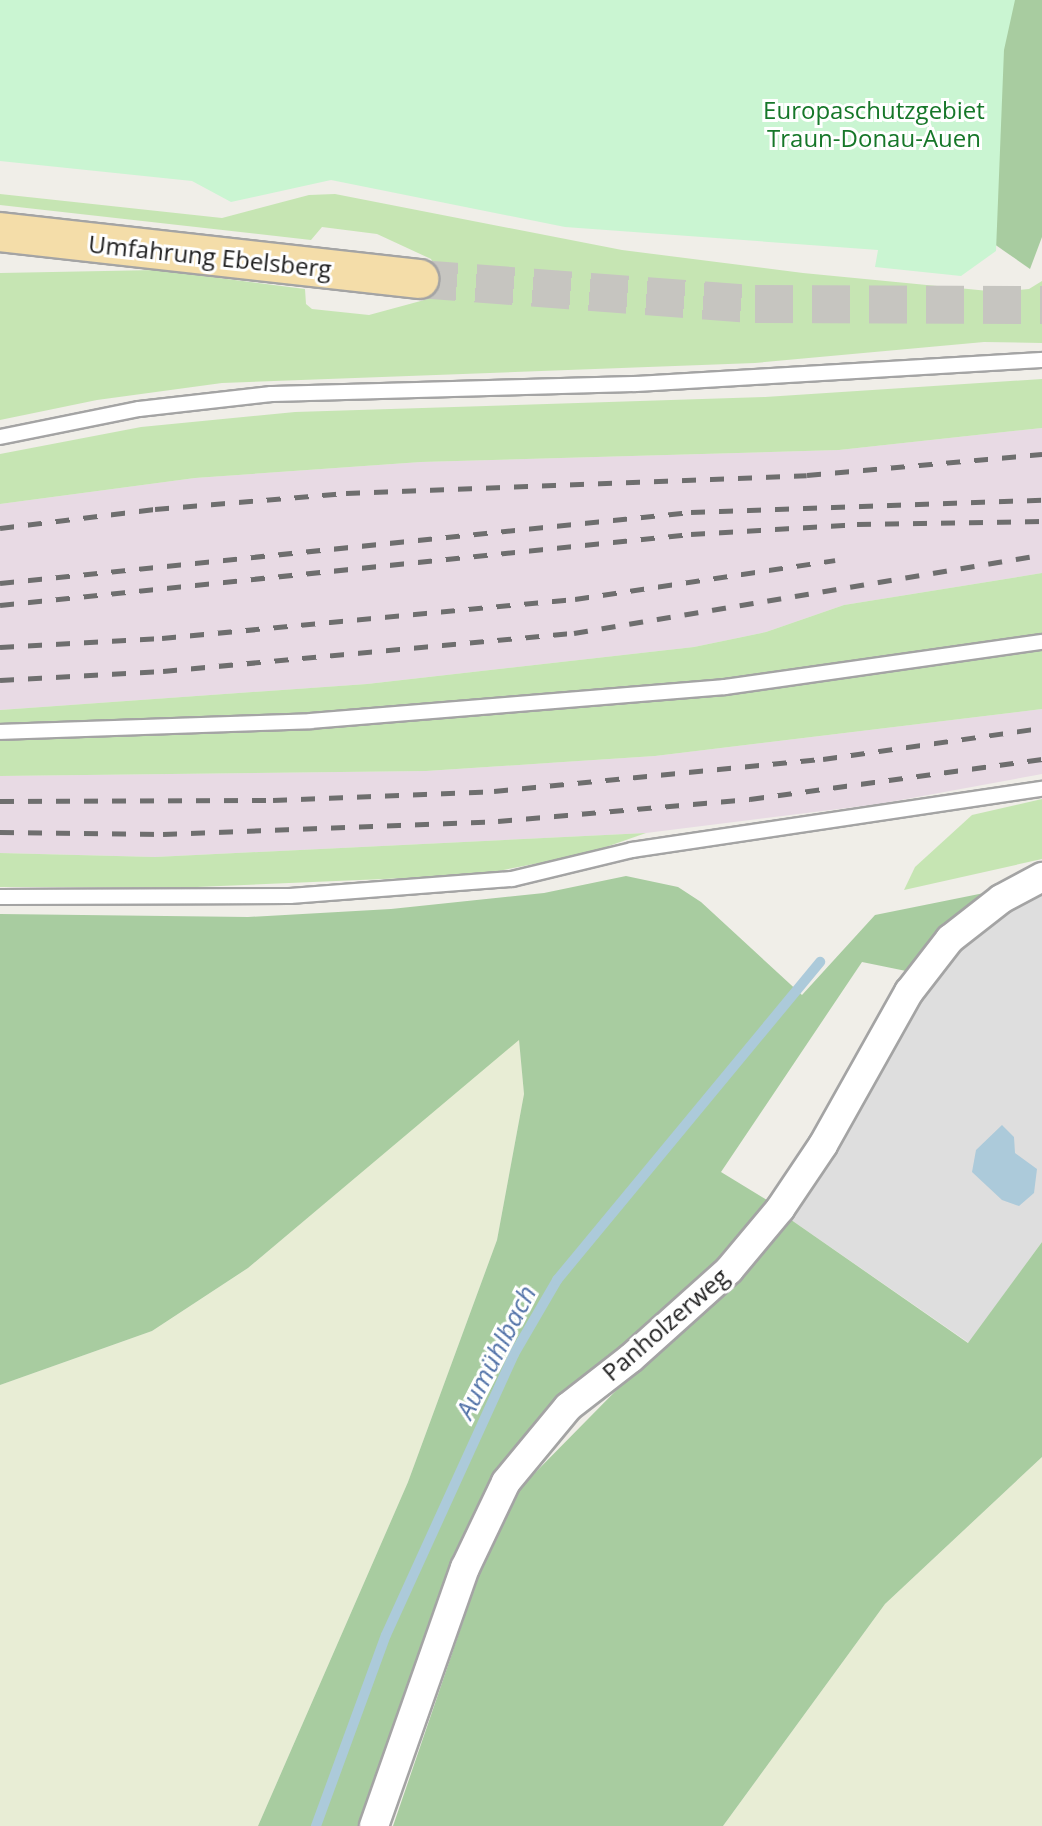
<!DOCTYPE html>
<html>
<head>
<meta charset="utf-8">
<style>
  body { margin:0 }
  #map { position:relative; width:1042px; height:1826px; overflow:hidden; background:#f0eee8; font-family:"Open Sans",sans-serif }
  div>[style] { position:absolute }
  .residential>* { inset:0; background:#dedede }
  .industrial>* { inset:0; background:#e8dae4 }
  .farmland>* { inset:0; background:#e8edd5 }
  .grass>* { inset:0; background:#c6e5b3 }
  .forest>* { inset:0; background:#a8cca0 }
  .park>* { inset:0; background:#caf5d2 }
  .water>* { inset:0; background:#accada }
  .stream>* { height:10px; margin:-5px; padding:0 5px; transform-origin:5px; border-radius:5px; background:#accada }
  .primary-tunnel>* { height:38px; margin-top:-19px; transform-origin:0; background:repeating-linear-gradient(90deg,#c6c5c0 0 38px,transparent 0 57px) }
  .roads { filter:drop-shadow(2px 0 #a4a4a4) drop-shadow(-2px 0 #a4a4a4) drop-shadow(0 2px #a4a4a4) drop-shadow(0 -2px #a4a4a4) }
  .lane>* { height:14px; margin:-7px; padding:0 7px; transform-origin:7px; border-radius:7px; background:#fff }
  .street>* { height:28px; margin:-14px; padding:0 14px; transform-origin:14px; border-radius:14px; background:#fff }
  .primary>* { height:38px; margin:-19px; padding:0 19px; transform-origin:19px; border-radius:19px; background:#f4dda9 }
  .rail>* { height:5px; margin-top:-2.5px; transform-origin:0; background:repeating-linear-gradient(90deg,#6e6e6e 0 14px,transparent 0 28px) }
  span { translate:-50% -50%; white-space:nowrap; text-align:center; line-height:1.15; -webkit-text-stroke:6px #fff; paint-order:stroke }
  .park-label { font-size:24px; color:#167729 }
  .street-label { font-size:24px; color:#202020 }
  .water-label { font-size:26px; color:#5474a9; font-style:italic }
</style>
</head>
<body>
<div id="map">
  <div class="residential">
    <i style="clip-path:polygon(1042px 886px,1042px 1242px,969px 1343px,787px 1217px,915px 996px,955px 945px)"></i>
  </div>
  <div class="industrial">
    <i style="clip-path:polygon(1042px 428px,1042px 573px,844px 605px,766px 632px,694px 647px,367px 684px,0 710px,0 504px,195px 478px,421px 462px,839px 450px)"></i>
    <i style="clip-path:polygon(1042px 709px,1042px 774px,879px 804px,646px 833px,155px 857px,0 853px,0 776px,426px 771px,655px 756px)"></i>
  </div>
  <div class="farmland">
    <i style="clip-path:polygon(519px 1039px,524px 1094px,497px 1240px,408px 1482px,258px 1826px,0 1826px,0 1385px,152px 1331px,248px 1268px)"></i>
    <i style="clip-path:polygon(1042px 1457px,1042px 1826px,723px 1826px,885px 1604px)"></i>
  </div>
  <div class="grass">
    <i style="clip-path:polygon(0 194px,222px 218px,309px 195px,335px 194px,622px 250px,803px 273px,999px 292px,1029px 289px,1042px 281px,1042px 343px,984px 342px,755px 363px,222px 383px,97px 400px,0 420px,0 273px,157px 270px,305px 289px,306px 304px,312px 309px,369px 315px,428px 299px,442px 281px,431px 259px,377px 234px,322px 227px,311px 240px,0 205px)"></i>
    <i style="clip-path:polygon(1042px 379px,1042px 428px,839px 450px,421px 462px,195px 478px,0 504px,0 454px,141px 427px,295px 412px,765px 397px)"></i>
    <i style="clip-path:polygon(1042px 573px,1042px 709px,655px 756px,426px 771px,0 776px,0 710px,367px 684px,694px 647px,766px 632px,844px 605px)"></i>
    <i style="clip-path:polygon(1042px 799px,1042px 859px,904px 890px,915px 867px,972px 815px)"></i>
    <i style="clip-path:polygon(646px 833px,586px 854px,477px 875px,197px 887px,0 887px,0 853px,155px 857px)"></i>
  </div>
  <div class="forest">
    <i style="clip-path:polygon(893px 0,1042px 0,1042px 237px,1030px 269px,977px 232px)"></i>
    <i style="clip-path:polygon(626px 876px,678px 887px,701px 902px,802px 995px,875px 915px,999px 890px,911px 972px,862px 962px,721px 1172px,772px 1203px,721px 1266px,497px 1479px,364px 1826px,258px 1826px,408px 1482px,497px 1240px,524px 1094px,519px 1040px,248px 1268px,152px 1331px,0 1385px,0 914px,248px 917px,391px 909px,544px 893px)"></i>
    <i style="clip-path:polygon(787px 1217px,968px 1343px,1042px 1242px,1042px 1457px,885px 1604px,723px 1826px,393px 1826px,481px 1569px,521px 1487px)"></i>
  </div>
  <div class="park">
    <i style="clip-path:polygon(0 0,1015px 0,1004px 50px,996px 251px,961px 276px,875px 267px,878px 250px,565px 227px,331px 180px,231px 202px,192px 181px,0 161px)"></i>
  </div>
  <div class="water">
    <i style="clip-path:polygon(1002px 1125px,1014px 1137px,1015px 1153px,1037px 1169px,1034px 1193px,1019px 1206px,1002px 1200px,972px 1172px,976px 1150px)"></i>
  </div>
  <div class="stream">
    <i style="left:316px;top:1826px;width:203px;rotate:-69.9deg"></i>
    <i style="left:386px;top:1635px;width:309px;rotate:-65.5deg"></i>
    <i style="left:514px;top:1354px;width:86px;rotate:-59.8deg"></i>
    <i style="left:557px;top:1280px;width:413px;rotate:-50.4deg"></i>
  </div>
  <div class="primary-tunnel">
    <i style="left:419px;top:279px;width:337px;rotate:4.3deg"></i>
    <i style="left:755px;top:304px;width:287px;rotate:0.2deg"></i>
  </div>
  <div class="roads">
    <div class="lane">
      <i style="left:0;top:437px;width:142px;rotate:-11.4deg"></i>
      <i style="left:139px;top:409px;width:133px;rotate:-6.5deg"></i>
      <i style="left:271px;top:394px;width:364px;rotate:-1.6deg"></i>
      <i style="left:635px;top:384px;width:408px;rotate:-3.4deg"></i>
      <i style="left:0;top:732px;width:311px;rotate:-2deg"></i>
      <i style="left:311px;top:721px;width:415px;rotate:-4.7deg"></i>
      <i style="left:725px;top:687px;width:320px;rotate:-8.1deg"></i>
      <i style="left:0;top:897px;width:290px;rotate:-0.2deg"></i>
      <i style="left:290px;top:896px;width:223px;rotate:-4.4deg"></i>
      <i style="left:512px;top:879px;width:123px;rotate:-13.6deg"></i>
      <i style="left:632px;top:850px;width:415px;rotate:-8.5deg"></i>
    </div>
    <div class="street">
      <i style="left:374px;top:1826px;width:274px;rotate:-70.6deg"></i>
      <i style="left:465px;top:1568px;width:95px;rotate:-64.5deg"></i>
      <i style="left:506px;top:1482px;width:97px;rotate:-50.4deg"></i>
      <i style="left:568px;top:1407px;width:80px;rotate:-37.9deg"></i>
      <i style="left:631px;top:1358px;width:132px;rotate:-41.9deg"></i>
      <i style="left:729px;top:1270px;width:80px;rotate:-50.1deg"></i>
      <i style="left:780px;top:1209px;width:77px;rotate:-56.1deg"></i>
      <i style="left:823px;top:1145px;width:176px;rotate:-60.7deg"></i>
      <i style="left:909px;top:992px;width:67px;rotate:-52.3deg"></i>
      <i style="left:950px;top:939px;width:65px;rotate:-38.1deg"></i>
      <i style="left:1001px;top:899px;width:47px;rotate:-28.2deg"></i>
    </div>
    <div class="primary">
      <i style="left:0;top:232px;width:422px;rotate:6.4deg"></i>
    </div>
  </div>
  <div class="rail">
    <i style="left:0;top:528px;width:156px;rotate:-7deg"></i>
    <i style="left:155px;top:509px;width:192px;rotate:-4.8deg"></i>
    <i style="left:346px;top:493px;width:461px;rotate:-2.2deg"></i>
    <i style="left:807px;top:475px;width:236px;rotate:-5.1deg"></i>
    <i style="left:0;top:583px;width:695px;rotate:-5.87deg"></i>
    <i style="left:691px;top:512px;width:351px;rotate:-2deg"></i>
    <i style="left:0;top:605px;width:695px;rotate:-5.87deg"></i>
    <i style="left:691px;top:534px;width:166px;rotate:-3.4deg"></i>
    <i style="left:857px;top:524px;width:185px;rotate:-0.9deg"></i>
    <i style="left:0;top:647px;width:162px;rotate:-3.2deg"></i>
    <i style="left:162px;top:638px;width:415px;rotate:-5.4deg"></i>
    <i style="left:575px;top:599px;width:263px;rotate:-8.5deg"></i>
    <i style="left:0;top:680px;width:163px;rotate:-3.2deg"></i>
    <i style="left:163px;top:671px;width:413px;rotate:-5.3deg"></i>
    <i style="left:574px;top:633px;width:474px;rotate:-9.5deg"></i>
    <i style="left:0;top:801px;width:273px;rotate:-0.2deg"></i>
    <i style="left:273px;top:800px;width:221px;rotate:-2.3deg"></i>
    <i style="left:494px;top:791px;width:331px;rotate:-5.6deg"></i>
    <i style="left:823px;top:759px;width:221px;rotate:-8.1deg"></i>
    <i style="left:0;top:832px;width:163px;rotate:0.7deg"></i>
    <i style="left:163px;top:834px;width:335px;rotate:-2.2deg"></i>
    <i style="left:498px;top:821px;width:253px;rotate:-5deg"></i>
    <i style="left:750px;top:799px;width:295px;rotate:-7.8deg"></i>
  </div>
  <div class="park-label">
    <span style="left:874px;top:124px">Europaschutzgebiet<br>Traun-Donau-Auen</span>
  </div>
  <div class="street-label">
    <span style="left:210px;top:256px;rotate:6deg">Umfahrung Ebelsberg</span>
    <span style="left:665px;top:1324px;rotate:-41deg">Panholzerweg</span>
  </div>
  <div class="water-label">
    <span style="left:496px;top:1352px;rotate:-63deg">Aumühlbach</span>
  </div>
</div>
</body>
</html>
